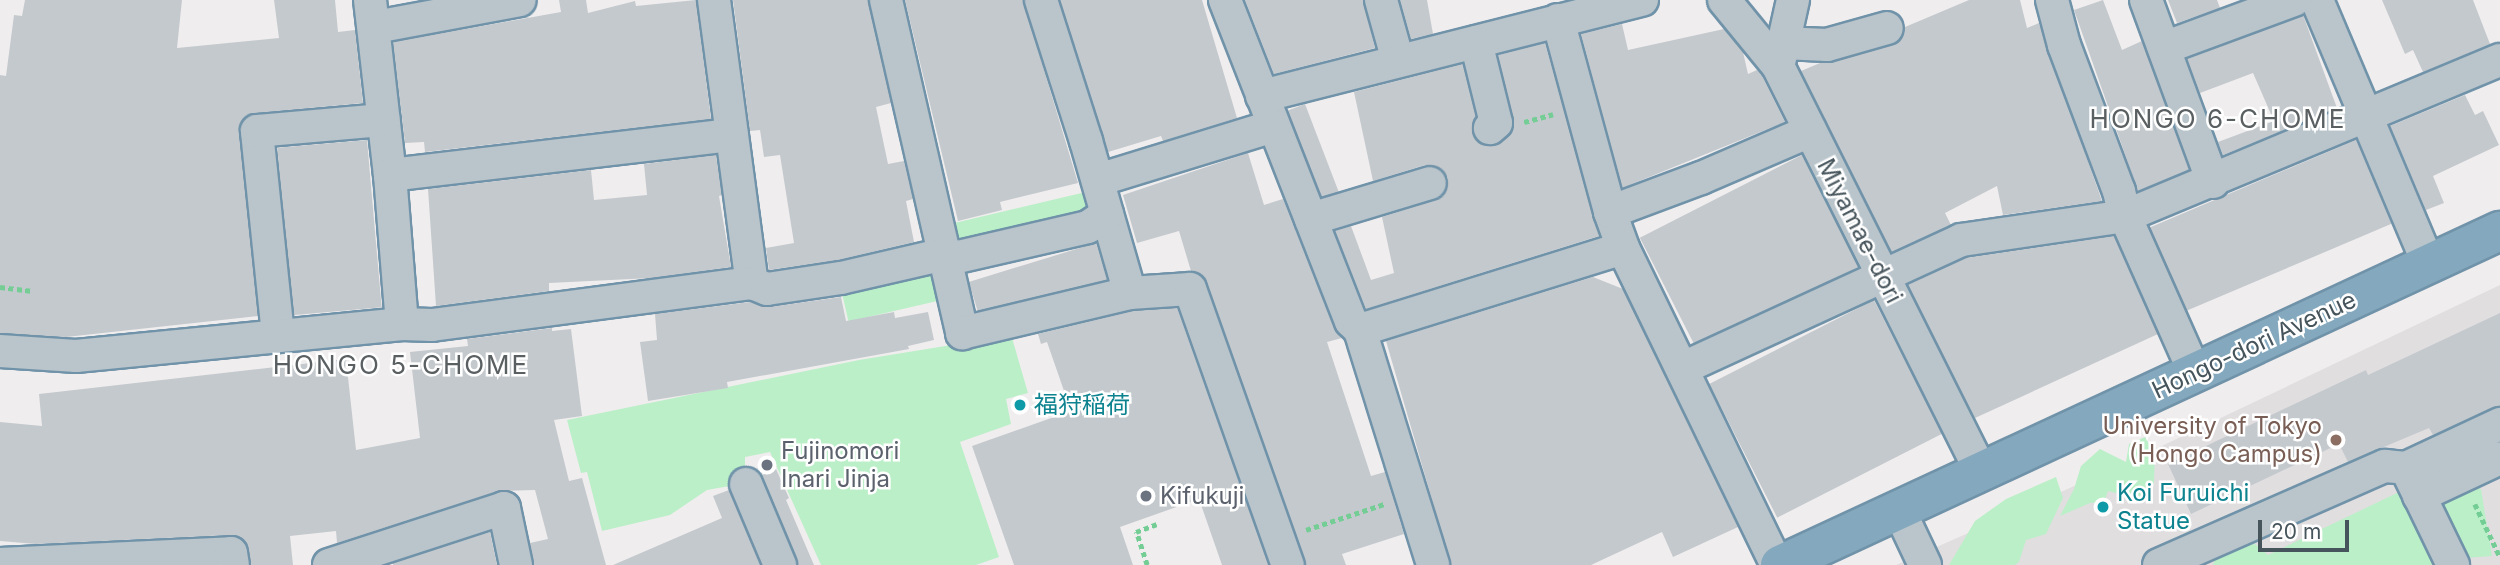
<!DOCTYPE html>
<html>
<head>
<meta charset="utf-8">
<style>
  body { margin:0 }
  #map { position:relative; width:2500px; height:565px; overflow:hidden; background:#f0edee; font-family:Inter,"Noto Sans JP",sans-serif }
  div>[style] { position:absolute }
  .education>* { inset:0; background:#e1dee0 }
  .green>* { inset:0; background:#bbefc8; transform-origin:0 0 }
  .building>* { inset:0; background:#c4c9cd; transform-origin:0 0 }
  .path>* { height:4.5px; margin-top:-2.25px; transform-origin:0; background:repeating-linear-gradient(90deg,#73cd94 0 5px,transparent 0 8.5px) }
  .roads { filter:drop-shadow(2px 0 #7093a9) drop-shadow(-2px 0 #7093a9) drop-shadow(0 2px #7093a9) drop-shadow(0 -2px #7093a9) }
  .minor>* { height:32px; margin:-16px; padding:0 16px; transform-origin:16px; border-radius:16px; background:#b9c4cb }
  .highway>* { height:38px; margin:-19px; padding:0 19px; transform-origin:19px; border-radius:19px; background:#84a8bd }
  .dots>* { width:19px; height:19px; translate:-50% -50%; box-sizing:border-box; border:4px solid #fff; border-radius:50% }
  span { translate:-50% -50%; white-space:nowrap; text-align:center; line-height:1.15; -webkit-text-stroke:5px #fff; paint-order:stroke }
  .street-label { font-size:24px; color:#46545b }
  .culture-label { font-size:24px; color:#0d838f }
  .left { translate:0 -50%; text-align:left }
  .education-label { font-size:24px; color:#785e54 }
  .right { translate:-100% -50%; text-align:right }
  .worship-label { font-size:24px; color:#5b616d }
  .neighbourhood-label { font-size:26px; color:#5a5f62; letter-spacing:2px }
  .scale { position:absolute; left:2258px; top:520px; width:91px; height:32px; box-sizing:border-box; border:4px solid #46545b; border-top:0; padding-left:9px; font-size:21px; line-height:24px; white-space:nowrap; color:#46545b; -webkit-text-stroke:5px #fff; paint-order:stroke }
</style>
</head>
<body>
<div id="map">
  <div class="education">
    <i style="clip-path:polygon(2500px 285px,2500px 565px,1896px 565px,2126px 463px)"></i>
  </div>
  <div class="green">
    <i style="clip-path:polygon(1090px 191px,1092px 200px,1081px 220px,959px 248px,946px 225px)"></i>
    <i style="left:938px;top:269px;width:31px;height:99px;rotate:77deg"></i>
    <i style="clip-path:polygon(1010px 331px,1028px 393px,1006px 399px,1011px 424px,960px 442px,999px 557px,976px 565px,821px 565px,770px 452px,745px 457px,745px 477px,735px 485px,707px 490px,670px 515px,602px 531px,587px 472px,581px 473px,567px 420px,859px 360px,964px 343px)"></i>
    <i style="clip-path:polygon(2145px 437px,2155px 453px,2154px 483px,2142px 500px,2108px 491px,2104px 502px,2090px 503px,2060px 516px,2074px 489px,2081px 466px,2100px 449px,2126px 462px,2129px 444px)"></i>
    <i style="clip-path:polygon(2437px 474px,2481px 489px,2492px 556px,2439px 560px)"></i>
    <i style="clip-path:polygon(2056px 477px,2063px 498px,2046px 534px,2026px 540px,2019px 562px,2015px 565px,1949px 565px,1975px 521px,2006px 499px)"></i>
    <i style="clip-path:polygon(2401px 491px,2437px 565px,2213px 565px,2218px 550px,2255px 544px,2268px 555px)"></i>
  </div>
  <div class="building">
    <i style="clip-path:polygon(25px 0,182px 0,177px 48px,279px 38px,274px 0,335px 0,338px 32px,355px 30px,363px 103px,255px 113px,246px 116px,240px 124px,258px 316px,66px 337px,0 333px,0 75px,6px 76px,14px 15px,22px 16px)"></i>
    <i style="clip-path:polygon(559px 0,586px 0,588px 13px,635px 1px,636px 6px,696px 0,711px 119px,425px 152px,424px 142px,405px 143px,393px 42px,561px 12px)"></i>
    <i style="clip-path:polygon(733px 0,868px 0,891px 103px,876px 107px,888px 164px,904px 161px,913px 199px,906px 201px,914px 242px,838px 260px,769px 270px,766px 248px,794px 243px,780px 155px,764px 157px,760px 130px,750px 131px)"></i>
    <i style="clip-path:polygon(905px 0,1023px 0,1078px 183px,1000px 202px,1002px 210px,958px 221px)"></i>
    <i style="clip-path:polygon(1060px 0,1202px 0,1237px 118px,1163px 141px,1161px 136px,1108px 152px)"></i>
    <i style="clip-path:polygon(1245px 0,1363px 0,1375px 48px,1274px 74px)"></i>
    <i style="clip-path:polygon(1400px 0,1427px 0,1433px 34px,1411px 39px)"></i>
    <i style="clip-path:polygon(1969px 0,2020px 0,2027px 28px,2039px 23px,2102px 201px,2003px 215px,1997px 186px,1945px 213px,1951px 225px,1891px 252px,1801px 71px,1820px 63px,1893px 45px,1901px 40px,1905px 27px)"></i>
    <i style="clip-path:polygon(2103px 0,2122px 50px,2142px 41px,2189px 170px,2138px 191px,2074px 10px)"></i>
    <i style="clip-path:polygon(2168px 0,2217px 0,2220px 8px,2177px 23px)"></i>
    <i style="clip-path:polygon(2382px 0,2473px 0,2490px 44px,2423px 72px,2413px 50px,2405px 54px)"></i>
    <i style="clip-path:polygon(2303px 15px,2337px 108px,2223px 155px,2218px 142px,2274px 121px,2253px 73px,2200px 93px,2187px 59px)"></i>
    <i style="clip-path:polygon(1622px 24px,1628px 50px,1724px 29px,1743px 52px,1748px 74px,1757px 70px,1762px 76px,1785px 122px,1622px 188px,1581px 34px)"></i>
    <i style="clip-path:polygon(1545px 43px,1599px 236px,1366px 309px,1335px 231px,1351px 226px,1371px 280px,1394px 273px,1382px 217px,1436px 200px,1444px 195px,1448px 178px,1442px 169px,1425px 165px,1373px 181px,1354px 92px,1463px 64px,1476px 117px,1472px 132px,1483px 145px,1494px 146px,1508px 137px,1514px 128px,1498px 55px)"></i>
    <i style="clip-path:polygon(2465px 95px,2475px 115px,2483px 111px,2499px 145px,2433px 176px,2444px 203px,2426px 210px,2390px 126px)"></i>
    <i style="left:1305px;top:104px;width:94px;height:19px;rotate:69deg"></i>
    <i style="left:367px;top:140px;width:168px;height:90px;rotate:85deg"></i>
    <i style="left:2356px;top:140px;width:91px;height:224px;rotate:67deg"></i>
    <i style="clip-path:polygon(1248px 153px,1264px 205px,1283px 199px,1334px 328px,1342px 338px,1327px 342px,1371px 476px,1385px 472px,1404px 534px,1342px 554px,1346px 565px,1306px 565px,1207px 283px,1201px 274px,1191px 271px,1179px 231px,1137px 243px,1123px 195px)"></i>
    <i style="clip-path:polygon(716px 155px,722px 195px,719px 196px,731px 267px,652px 278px,549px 283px,549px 291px,436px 306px,428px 189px,591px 170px,594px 200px,647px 195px,644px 164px)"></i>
    <i style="left:1802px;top:155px;width:125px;height:182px;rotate:63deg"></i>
    <i style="clip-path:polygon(2114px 236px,2158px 334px,1975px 418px,1908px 285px,1966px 258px)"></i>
    <i style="left:1096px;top:243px;width:39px;height:133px;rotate:73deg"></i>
    <i style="clip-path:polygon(1593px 277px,1623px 289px,1738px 527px,1673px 557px,1662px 532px,1591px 565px,1451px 565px,1386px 341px)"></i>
    <i style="clip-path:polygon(841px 297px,846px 321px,894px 312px,895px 318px,928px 312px,934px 340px,908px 346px,909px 349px,727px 382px,728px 388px,648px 401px,640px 342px,657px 340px,655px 314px,750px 302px,770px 307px)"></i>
    <i style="left:1874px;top:300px;width:150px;height:185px;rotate:63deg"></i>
    <i style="clip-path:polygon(1177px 308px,1269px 565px,1222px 565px,1199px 499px,1120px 527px,1133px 565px,1014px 565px,972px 446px,1071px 411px,1047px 342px,1041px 344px,1038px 334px,1133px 311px)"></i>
    <i style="clip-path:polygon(2500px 313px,2500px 406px,2433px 435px,2429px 428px,2348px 462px,2339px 444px,2191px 514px,2168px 464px,2366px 370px,2368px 375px)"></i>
    <i style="clip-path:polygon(552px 328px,552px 331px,571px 329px,582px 416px,554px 420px,569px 481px,582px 478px,606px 565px,534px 565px,530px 543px,548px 539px,535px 490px,498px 491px,337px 543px,336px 531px,290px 536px,293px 565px,251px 565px,246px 542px,230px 535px,36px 544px,0 541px,0 422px,42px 426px,39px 394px,346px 359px,356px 450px,420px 438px,410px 352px,468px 346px,467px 339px)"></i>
    <i style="clip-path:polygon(776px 469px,789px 498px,786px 500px,814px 565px,798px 565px,762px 475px)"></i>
    <i style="clip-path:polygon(729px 490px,760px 565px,613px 565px,722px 518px,713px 496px)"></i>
    <i style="clip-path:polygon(490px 532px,497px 565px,393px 565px,393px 563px)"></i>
  </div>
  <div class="path">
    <i style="left:1524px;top:122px;width:30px;rotate:-15deg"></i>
    <i style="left:0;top:287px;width:33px;rotate:7deg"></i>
    <i style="left:2475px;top:504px;width:59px;rotate:64.7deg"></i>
    <i style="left:1306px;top:530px;width:82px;rotate:-18.4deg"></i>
    <i style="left:1147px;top:565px;width:35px;rotate:-108deg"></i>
    <i style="left:1136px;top:532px;width:22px;rotate:-21deg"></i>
  </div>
  <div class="roads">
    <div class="minor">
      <i style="left:370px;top:0;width:176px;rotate:83.5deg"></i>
      <i style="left:390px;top:175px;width:149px;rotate:85.4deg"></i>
      <i style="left:714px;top:0;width:286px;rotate:82.4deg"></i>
      <i style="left:886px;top:0;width:342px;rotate:77.1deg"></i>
      <i style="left:962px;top:333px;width:173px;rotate:-13.4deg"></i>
      <i style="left:1130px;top:293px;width:60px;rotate:-3.8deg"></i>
      <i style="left:1190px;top:289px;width:293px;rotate:70.5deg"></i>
      <i style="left:1041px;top:0;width:148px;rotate:72.3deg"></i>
      <i style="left:1086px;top:141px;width:158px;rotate:73.9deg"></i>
      <i style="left:1225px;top:0;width:345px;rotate:68.6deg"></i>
      <i style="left:1351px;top:321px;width:13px;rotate:45deg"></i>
      <i style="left:1360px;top:330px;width:246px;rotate:72.7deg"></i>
      <i style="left:1381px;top:0;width:63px;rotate:74.4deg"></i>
      <i style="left:1724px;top:0;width:85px;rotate:50.7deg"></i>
      <i style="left:1778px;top:66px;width:454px;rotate:63.4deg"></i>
      <i style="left:2052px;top:0;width:47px;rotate:75.1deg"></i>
      <i style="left:2064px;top:45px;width:156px;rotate:69.4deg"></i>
      <i style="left:2119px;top:191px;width:26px;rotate:77deg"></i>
      <i style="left:2125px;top:216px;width:172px;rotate:66deg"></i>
      <i style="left:2146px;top:0;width:194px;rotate:69.8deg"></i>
      <i style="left:2317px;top:0;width:288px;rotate:67.1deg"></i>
      <i style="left:1558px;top:20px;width:199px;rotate:74.8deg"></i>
      <i style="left:1610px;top:212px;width:38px;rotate:70deg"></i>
      <i style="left:1623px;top:248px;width:352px;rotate:64.1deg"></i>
      <i style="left:375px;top:27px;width:147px;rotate:-10.5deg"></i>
      <i style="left:1476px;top:42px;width:83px;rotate:76.1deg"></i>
      <i style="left:1496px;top:123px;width:8px;rotate:140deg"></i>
      <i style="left:1782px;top:43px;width:45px;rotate:2.5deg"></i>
      <i style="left:1827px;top:45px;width:62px;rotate:-15.8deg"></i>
      <i style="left:2164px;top:48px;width:139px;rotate:-20.3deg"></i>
      <i style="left:1779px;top:63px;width:65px;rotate:-77.5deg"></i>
      <i style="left:1262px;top:96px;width:392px;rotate:-14.2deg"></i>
      <i style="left:390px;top:175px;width:344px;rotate:-6.7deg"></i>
      <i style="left:1098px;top:180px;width:183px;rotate:-17.1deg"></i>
      <i style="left:1610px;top:212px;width:97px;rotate:-20.5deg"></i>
      <i style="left:1701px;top:178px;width:119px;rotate:-23.3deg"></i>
      <i style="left:1311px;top:219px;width:124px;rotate:-16.8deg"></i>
      <i style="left:1360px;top:330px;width:275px;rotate:-17.3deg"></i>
      <i style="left:278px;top:335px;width:205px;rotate:-95.9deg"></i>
      <i style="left:257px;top:131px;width:127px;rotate:-5deg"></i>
      <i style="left:0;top:351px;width:76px;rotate:3.8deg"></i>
      <i style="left:76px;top:356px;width:328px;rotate:-5.6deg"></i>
      <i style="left:402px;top:324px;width:30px;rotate:2deg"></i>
      <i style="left:432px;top:325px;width:323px;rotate:-7.5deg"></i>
      <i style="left:752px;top:283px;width:16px;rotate:22deg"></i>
      <i style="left:767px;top:289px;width:75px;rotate:-8.5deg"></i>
      <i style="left:841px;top:278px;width:107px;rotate:-13deg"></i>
      <i style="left:945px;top:254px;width:13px;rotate:13deg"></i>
      <i style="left:958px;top:257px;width:133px;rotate:-13deg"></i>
      <i style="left:1088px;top:227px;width:23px;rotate:-34deg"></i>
      <i style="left:1683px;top:368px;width:306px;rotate:-24.7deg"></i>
      <i style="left:1961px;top:240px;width:166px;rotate:-8.3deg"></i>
      <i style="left:2125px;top:216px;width:406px;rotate:-22.6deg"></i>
      <i style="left:2406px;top:468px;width:108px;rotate:64.1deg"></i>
      <i style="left:746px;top:484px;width:88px;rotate:67.2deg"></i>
      <i style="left:2419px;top:496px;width:89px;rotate:-25.1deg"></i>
      <i style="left:1899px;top:510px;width:61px;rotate:64.7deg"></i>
      <i style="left:0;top:564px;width:231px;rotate:-2.7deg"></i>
      <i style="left:231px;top:553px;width:12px;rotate:81deg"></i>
      <i style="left:329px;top:565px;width:184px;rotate:-18deg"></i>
      <i style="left:504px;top:508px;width:58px;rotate:78.1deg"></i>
      <i style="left:2159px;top:565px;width:247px;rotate:-23.7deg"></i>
      <i style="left:2385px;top:466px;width:21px;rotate:5deg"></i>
      <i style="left:2406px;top:468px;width:104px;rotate:-25.1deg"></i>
    </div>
    <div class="highway">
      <i style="left:1780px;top:565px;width:794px;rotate:-24.89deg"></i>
    </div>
  </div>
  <div class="dots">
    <i style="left:1020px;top:405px;background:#0f9aa8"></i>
    <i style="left:2336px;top:440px;background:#8d6e63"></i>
    <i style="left:767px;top:465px;background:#6b7280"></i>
    <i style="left:1146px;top:496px;background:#6b7280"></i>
    <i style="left:2103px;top:507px;background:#0f9aa8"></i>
  </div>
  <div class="street-label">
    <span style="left:1860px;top:231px;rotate:63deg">Miyamae-dori</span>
    <span style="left:2254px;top:345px;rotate:-25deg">Hongo-dori Avenue</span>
  </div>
  <div class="culture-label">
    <span class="left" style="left:1034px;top:405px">福狩稲荷</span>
    <span class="left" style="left:2117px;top:507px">Koi Furuichi<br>Statue</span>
  </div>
  <div class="education-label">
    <span class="right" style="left:2322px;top:440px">University of Tokyo<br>(Hongo Campus)</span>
  </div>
  <div class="worship-label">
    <span class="left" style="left:781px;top:465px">Fujinomori<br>Inari Jinja</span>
    <span class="left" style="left:1160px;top:496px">Kifukuji</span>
  </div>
  <div class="neighbourhood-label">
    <span style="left:2218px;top:119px">HONGO 6-CHOME</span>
    <span style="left:401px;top:365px">HONGO 5-CHOME</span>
  </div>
  <div class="scale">20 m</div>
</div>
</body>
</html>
